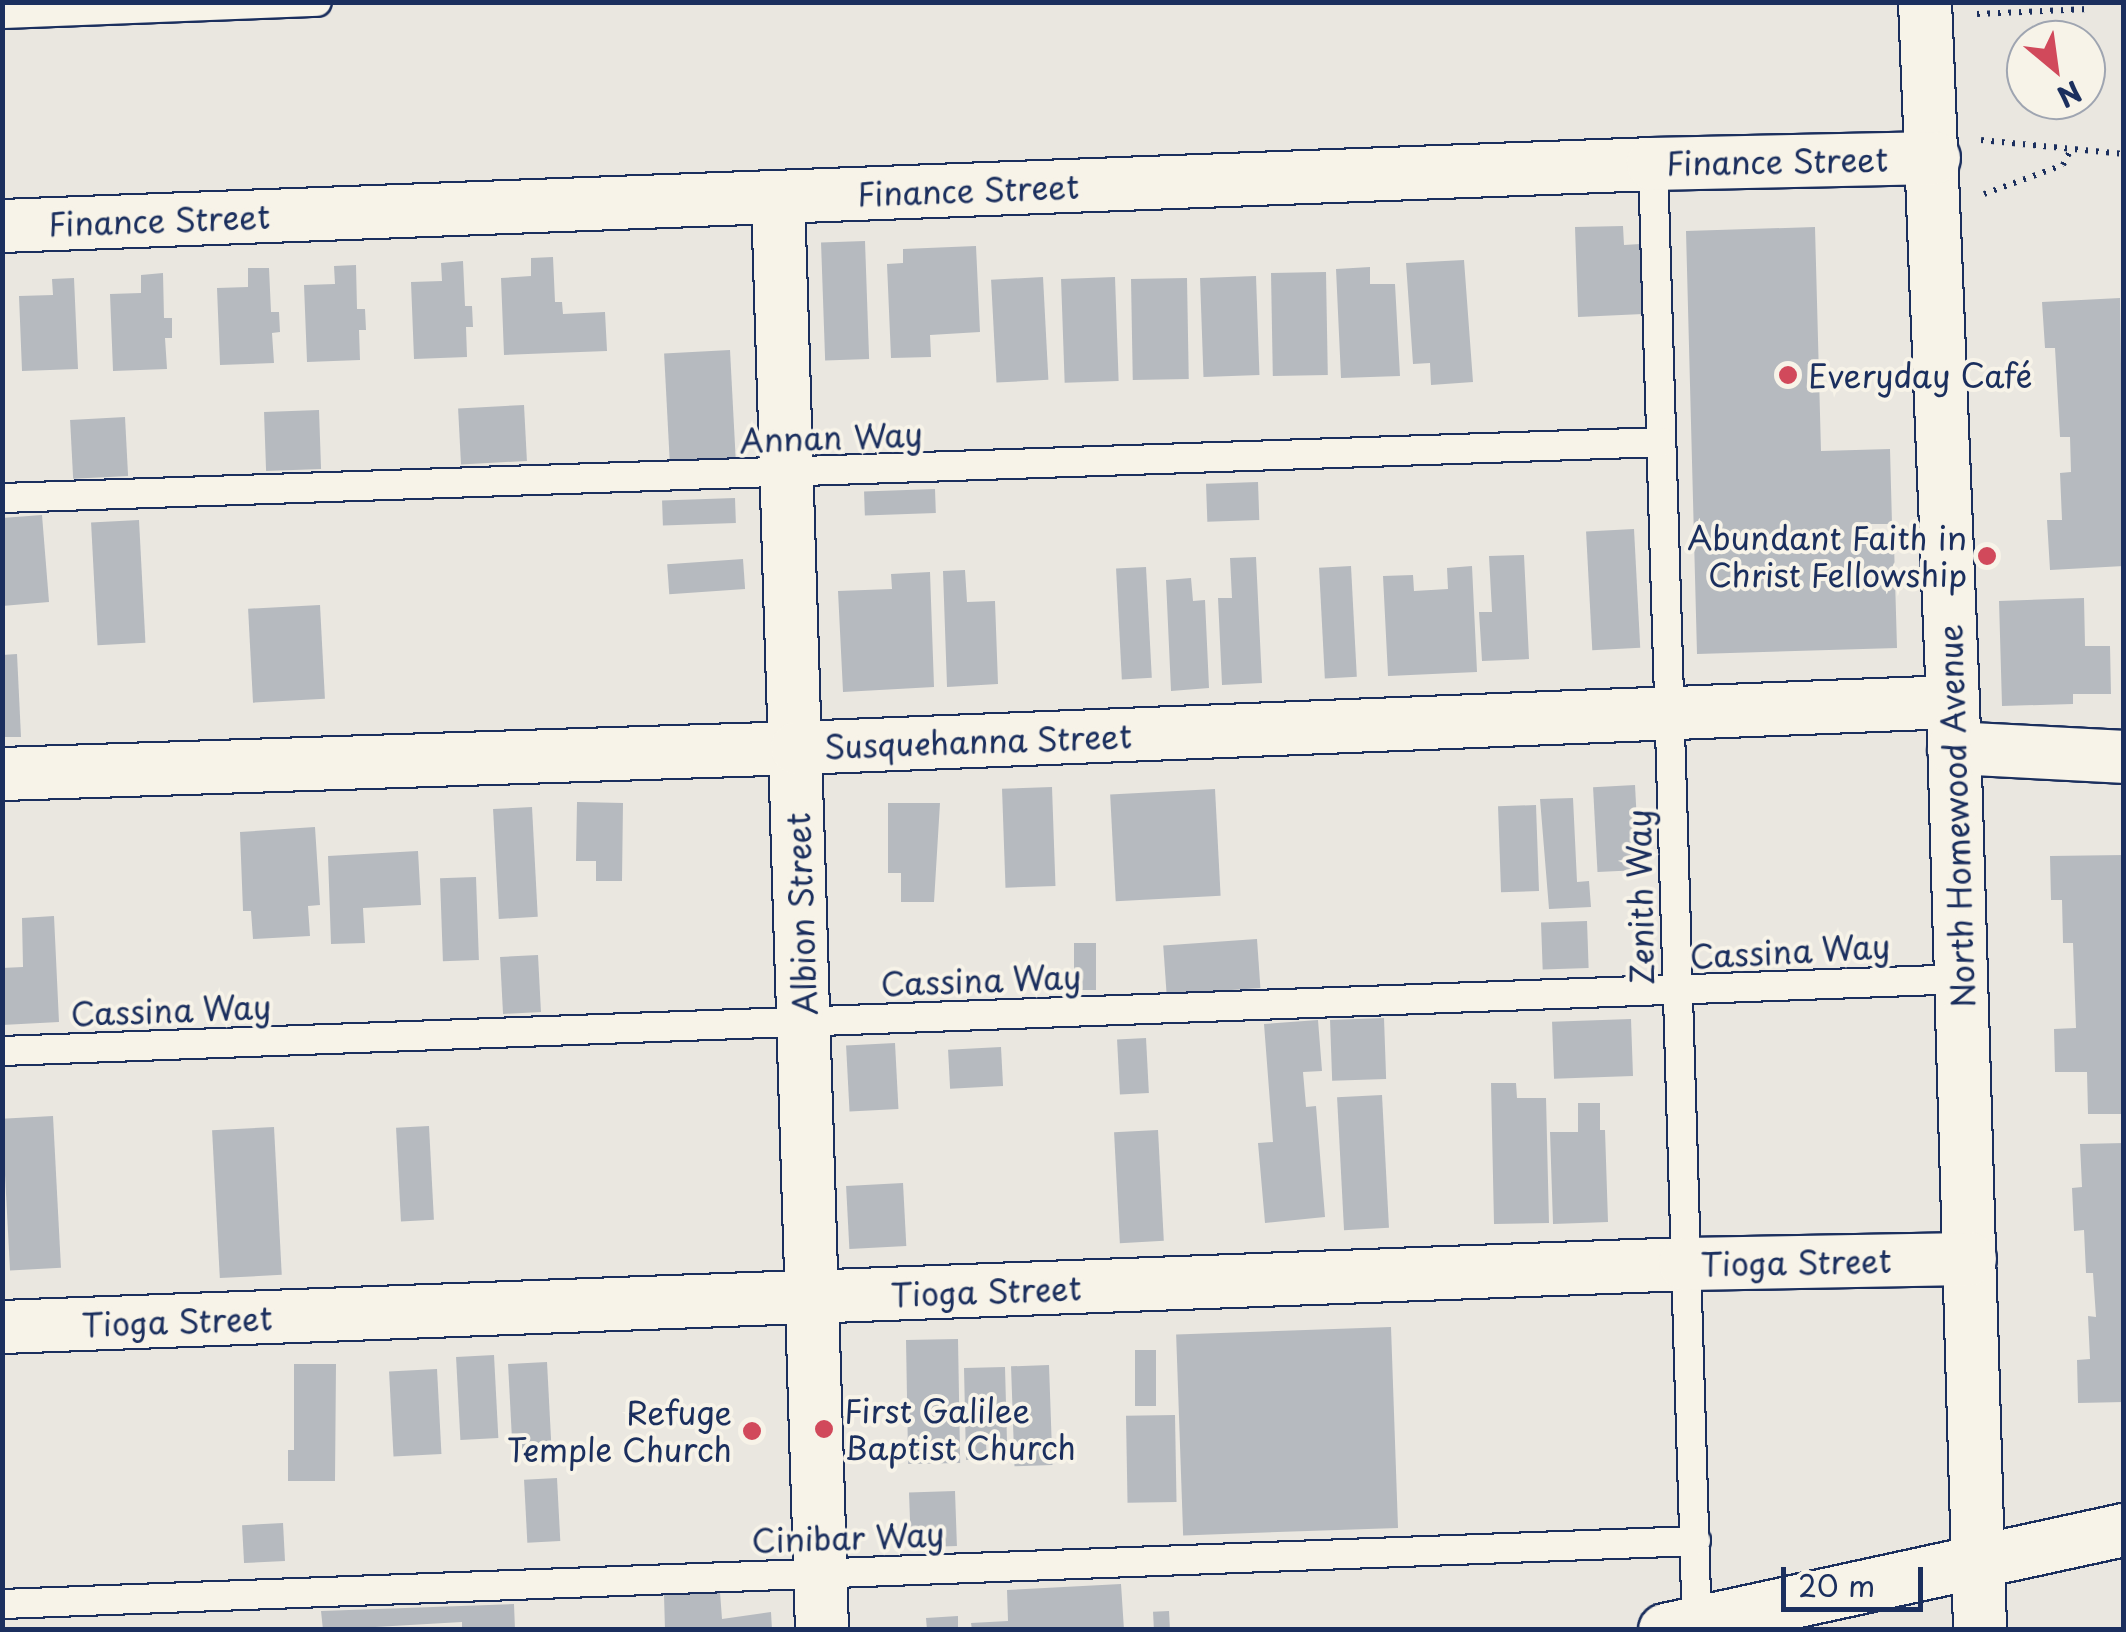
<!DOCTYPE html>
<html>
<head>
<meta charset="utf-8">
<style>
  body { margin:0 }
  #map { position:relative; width:2126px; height:1632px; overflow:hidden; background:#eae7e0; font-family:"Playpen Sans",sans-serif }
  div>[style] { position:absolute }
  .building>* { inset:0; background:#b6babf; transform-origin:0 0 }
  .path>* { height:6px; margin-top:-3px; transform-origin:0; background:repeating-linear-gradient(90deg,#1b2f5e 0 2.5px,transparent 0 10.5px) }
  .roads { filter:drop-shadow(2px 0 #1b2f5e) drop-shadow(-2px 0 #1b2f5e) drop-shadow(0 2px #1b2f5e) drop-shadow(0 -2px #1b2f5e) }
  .service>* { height:28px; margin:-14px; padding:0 14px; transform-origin:14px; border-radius:14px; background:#f7f3e8 }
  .minor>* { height:52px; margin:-26px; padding:0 26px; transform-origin:26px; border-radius:26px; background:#f7f3e8 }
  .dots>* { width:28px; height:28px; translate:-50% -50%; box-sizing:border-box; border:5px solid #f7f3e8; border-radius:50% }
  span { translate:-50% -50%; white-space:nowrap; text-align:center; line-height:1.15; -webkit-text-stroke:8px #f7f3e8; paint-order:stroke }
  .street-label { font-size:32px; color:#1b2f5e }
  .poi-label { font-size:32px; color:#1b2f5e }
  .left { translate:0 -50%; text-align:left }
  .right { translate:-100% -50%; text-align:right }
  .frame { position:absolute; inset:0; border:5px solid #1b2f5e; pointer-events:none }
  .north { position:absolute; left:2006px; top:20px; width:100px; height:100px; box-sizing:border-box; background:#f7f3e8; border:2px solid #9fa5b1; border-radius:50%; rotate:151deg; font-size:28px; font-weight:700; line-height:40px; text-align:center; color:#1b2f5e }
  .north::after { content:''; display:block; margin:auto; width:35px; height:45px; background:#d1495b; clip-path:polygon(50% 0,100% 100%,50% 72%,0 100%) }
  .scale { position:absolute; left:1781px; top:1567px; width:142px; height:45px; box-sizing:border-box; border:5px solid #1b2f5e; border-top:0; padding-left:12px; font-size:30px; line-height:35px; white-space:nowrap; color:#1b2f5e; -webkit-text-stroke:8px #f7f3e8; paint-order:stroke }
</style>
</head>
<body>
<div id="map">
  <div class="building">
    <i style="clip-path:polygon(1623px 226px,1624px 245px,1640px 244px,1643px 314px,1578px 317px,1575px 227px)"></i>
    <i style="clip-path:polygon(1815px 227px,1821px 451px,1890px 449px,1892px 524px,1868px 524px,1869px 545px,1894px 544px,1897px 648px,1697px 654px,1686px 231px)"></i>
    <i style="left:865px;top:241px;width:118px;height:44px;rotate:88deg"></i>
    <i style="clip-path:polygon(976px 246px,980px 332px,930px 335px,931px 357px,891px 358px,887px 264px,903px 263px,903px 249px)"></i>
    <i style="clip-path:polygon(553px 257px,555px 302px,562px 302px,563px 314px,605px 312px,607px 351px,504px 355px,501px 278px,531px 276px,531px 258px)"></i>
    <i style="clip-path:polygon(1464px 260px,1473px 382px,1431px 385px,1430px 363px,1413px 364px,1406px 263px)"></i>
    <i style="clip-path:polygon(463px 261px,465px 306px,472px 306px,473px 327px,466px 327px,467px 357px,414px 359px,411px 282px,442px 281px,441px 263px)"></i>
    <i style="clip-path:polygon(356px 265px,357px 309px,365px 309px,366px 330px,359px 330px,360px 360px,307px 362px,304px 285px,335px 284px,334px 266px)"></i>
    <i style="clip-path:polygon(1370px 267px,1370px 284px,1395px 284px,1400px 376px,1341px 378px,1336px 269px)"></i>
    <i style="clip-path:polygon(248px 268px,269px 268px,271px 312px,279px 312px,280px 332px,272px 333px,274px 363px,220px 365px,217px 288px,248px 287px)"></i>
    <i style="left:1326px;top:272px;width:103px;height:55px;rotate:89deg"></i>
    <i style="clip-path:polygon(163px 273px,164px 318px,172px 318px,172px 338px,165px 338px,167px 369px,113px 371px,110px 294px,141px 293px,141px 275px)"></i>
    <i style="left:1256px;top:276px;width:99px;height:56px;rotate:88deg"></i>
    <i style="left:1043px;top:277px;width:103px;height:52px;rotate:87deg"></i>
    <i style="left:1115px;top:277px;width:104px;height:54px;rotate:88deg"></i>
    <i style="clip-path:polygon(74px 278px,78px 369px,22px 371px,19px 296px,53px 295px,52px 279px)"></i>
    <i style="left:1187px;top:278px;width:101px;height:56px;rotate:89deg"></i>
    <i style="clip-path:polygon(2120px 298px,2124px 566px,2050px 570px,2047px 520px,2062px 520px,2060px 473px,2071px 472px,2070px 437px,2060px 437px,2055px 348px,2045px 348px,2042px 302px)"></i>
    <i style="left:730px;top:350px;width:108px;height:66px;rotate:87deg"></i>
    <i style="left:524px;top:405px;width:56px;height:66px;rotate:87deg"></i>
    <i style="left:319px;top:410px;width:59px;height:55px;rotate:88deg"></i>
    <i style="left:125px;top:417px;width:59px;height:55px;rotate:87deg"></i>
    <i style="left:1258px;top:482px;width:38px;height:52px;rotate:88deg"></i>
    <i style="left:935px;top:489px;width:24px;height:71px;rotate:88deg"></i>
    <i style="left:735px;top:498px;width:25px;height:73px;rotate:88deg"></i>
    <i style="clip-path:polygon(42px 515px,49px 602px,2px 606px,2px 518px)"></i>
    <i style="left:139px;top:520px;width:123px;height:48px;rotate:87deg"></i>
    <i style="left:1634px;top:529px;width:119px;height:48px;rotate:87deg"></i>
    <i style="clip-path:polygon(1524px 555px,1529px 659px,1482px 661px,1479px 612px,1492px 612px,1489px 556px)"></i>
    <i style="clip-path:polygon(1256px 557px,1262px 683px,1222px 685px,1218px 598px,1232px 598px,1230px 558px)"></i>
    <i style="left:743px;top:559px;width:30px;height:76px;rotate:86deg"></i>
    <i style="left:1351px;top:566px;width:111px;height:32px;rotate:87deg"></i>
    <i style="clip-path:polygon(1472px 566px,1477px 672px,1388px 676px,1383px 576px,1413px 575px,1414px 591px,1448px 589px,1447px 568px)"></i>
    <i style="left:1146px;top:567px;width:111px;height:30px;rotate:87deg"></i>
    <i style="clip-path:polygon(965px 570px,967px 602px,995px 601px,998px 684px,947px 687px,943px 571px)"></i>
    <i style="clip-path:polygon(930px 572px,934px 687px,843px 692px,838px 591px,892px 589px,891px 574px)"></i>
    <i style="clip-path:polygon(1191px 578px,1193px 601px,1205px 600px,1209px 688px,1171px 691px,1166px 580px)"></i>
    <i style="clip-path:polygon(2084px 598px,2085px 646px,2110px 646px,2111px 694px,2073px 694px,2073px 704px,2002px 706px,1999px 601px)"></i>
    <i style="left:320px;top:605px;width:94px;height:72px;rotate:87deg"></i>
    <i style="clip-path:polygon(17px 654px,21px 737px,2px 737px,2px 655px)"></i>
    <i style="left:1635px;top:785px;width:85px;height:42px;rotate:87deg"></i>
    <i style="left:1052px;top:787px;width:99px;height:50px;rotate:88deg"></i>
    <i style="left:1215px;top:789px;width:107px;height:105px;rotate:87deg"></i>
    <i style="clip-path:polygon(1573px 798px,1577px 882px,1589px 881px,1591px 907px,1549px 909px,1540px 799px)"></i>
    <i style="clip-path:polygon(577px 802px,623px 803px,622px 881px,596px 881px,596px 861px,576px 861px)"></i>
    <i style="clip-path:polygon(888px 803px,940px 803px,934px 902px,901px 902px,901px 873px,888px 873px)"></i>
    <i style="left:1536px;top:805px;width:86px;height:38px;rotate:88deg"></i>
    <i style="left:532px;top:807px;width:110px;height:39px;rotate:87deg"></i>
    <i style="clip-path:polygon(315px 827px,320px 905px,308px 906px,310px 936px,253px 939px,251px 911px,243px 911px,240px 832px)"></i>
    <i style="clip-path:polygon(418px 851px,421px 905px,363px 908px,365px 943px,331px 944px,328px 856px)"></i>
    <i style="clip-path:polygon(2124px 855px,2124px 1114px,2088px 1114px,2087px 1072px,2055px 1072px,2054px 1029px,2076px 1028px,2073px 943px,2063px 943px,2062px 900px,2051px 900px,2050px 856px)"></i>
    <i style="left:476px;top:877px;width:83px;height:36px;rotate:88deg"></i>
    <i style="clip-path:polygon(54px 916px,59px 1022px,2px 1025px,2px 968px,23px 967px,22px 918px)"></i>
    <i style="left:1587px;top:921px;width:47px;height:46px;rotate:88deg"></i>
    <i style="left:1257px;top:939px;width:49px;height:94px;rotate:86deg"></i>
    <i style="left:1074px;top:943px;width:22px;height:47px"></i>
    <i style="left:538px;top:955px;width:57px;height:38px;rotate:87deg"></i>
    <i style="left:1384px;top:1018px;width:61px;height:54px;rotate:88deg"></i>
    <i style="left:1631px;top:1019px;width:57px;height:79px;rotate:88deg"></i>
    <i style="clip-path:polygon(1318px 1020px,1322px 1071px,1303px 1072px,1306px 1107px,1316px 1106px,1325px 1217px,1265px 1223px,1258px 1143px,1273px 1142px,1264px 1024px)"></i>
    <i style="left:1146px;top:1038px;width:55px;height:29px;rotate:87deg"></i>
    <i style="left:895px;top:1043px;width:66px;height:49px;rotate:87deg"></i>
    <i style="left:1001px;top:1047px;width:39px;height:53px;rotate:87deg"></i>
    <i style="clip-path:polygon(1491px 1083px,1516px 1083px,1517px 1098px,1546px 1098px,1549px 1223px,1494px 1224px)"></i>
    <i style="left:1382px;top:1095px;width:133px;height:45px;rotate:87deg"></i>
    <i style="clip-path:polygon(1578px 1103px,1600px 1103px,1600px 1130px,1605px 1130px,1608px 1222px,1553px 1224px,1550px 1132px,1578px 1132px)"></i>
    <i style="left:53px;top:1116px;width:152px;height:51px;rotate:87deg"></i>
    <i style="left:429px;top:1126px;width:94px;height:33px;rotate:87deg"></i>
    <i style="left:274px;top:1127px;width:148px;height:62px;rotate:87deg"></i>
    <i style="left:1158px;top:1130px;width:111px;height:44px;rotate:87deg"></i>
    <i style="clip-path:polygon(2124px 1143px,2124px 1402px,2078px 1403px,2077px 1360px,2090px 1359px,2088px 1316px,2096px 1317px,2093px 1273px,2086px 1273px,2084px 1230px,2074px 1231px,2072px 1188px,2082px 1187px,2080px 1144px)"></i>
    <i style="left:903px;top:1183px;width:63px;height:57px;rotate:87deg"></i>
    <i style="left:1391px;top:1327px;width:201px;height:215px;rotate:88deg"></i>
    <i style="left:958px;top:1339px;width:124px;height:52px;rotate:89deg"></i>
    <i style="left:1135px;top:1350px;width:21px;height:56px"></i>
    <i style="left:494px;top:1355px;width:83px;height:38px;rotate:87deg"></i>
    <i style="left:547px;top:1362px;width:90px;height:39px;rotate:87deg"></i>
    <i style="clip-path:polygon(294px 1364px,336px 1364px,335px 1481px,288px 1481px,288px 1450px,294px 1450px)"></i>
    <i style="left:1049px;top:1365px;width:100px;height:38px;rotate:88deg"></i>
    <i style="clip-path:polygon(1005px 1367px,1007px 1442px,986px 1443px,987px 1460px,966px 1460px,964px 1368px)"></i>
    <i style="left:437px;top:1369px;width:85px;height:48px;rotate:87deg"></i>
    <i style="left:1175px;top:1415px;width:87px;height:49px;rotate:89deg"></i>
    <i style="left:557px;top:1478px;width:63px;height:33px;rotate:87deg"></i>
    <i style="left:955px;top:1491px;width:55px;height:46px;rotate:88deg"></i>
    <i style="left:283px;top:1523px;width:38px;height:41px;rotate:87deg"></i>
    <i style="clip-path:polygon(1121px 1584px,1124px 1630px,972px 1630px,971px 1623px,1008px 1621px,1007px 1590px)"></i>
    <i style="clip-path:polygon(720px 1592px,722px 1619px,771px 1612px,772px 1630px,665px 1630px,664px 1595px)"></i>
    <i style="clip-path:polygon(514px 1604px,515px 1630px,462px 1630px,462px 1622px,323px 1630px,321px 1611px)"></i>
    <i style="left:1169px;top:1611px;width:19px;height:16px;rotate:87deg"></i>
    <i style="clip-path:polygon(958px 1616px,958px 1630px,927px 1630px,926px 1618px)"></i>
  </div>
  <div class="path">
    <i style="left:1977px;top:14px;width:111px;rotate:-2.6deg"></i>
    <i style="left:1981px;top:140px;width:144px;rotate:5.6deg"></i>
    <i style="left:1984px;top:194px;width:84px;rotate:-20.2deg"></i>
    <i style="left:2063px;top:165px;width:18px;rotate:-63deg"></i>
  </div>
  <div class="roads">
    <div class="service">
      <i style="left:2px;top:14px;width:315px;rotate:-2.2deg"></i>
      <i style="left:1653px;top:164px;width:1467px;rotate:88.28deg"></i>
      <i style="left:2px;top:498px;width:1660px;rotate:-1.93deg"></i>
      <i style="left:2px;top:1051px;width:1960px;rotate:-2.1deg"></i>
      <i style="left:2px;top:1604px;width:1695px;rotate:-2.13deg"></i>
    </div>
    <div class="minor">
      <i style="left:1925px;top:2px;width:701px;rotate:87.71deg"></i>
      <i style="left:1953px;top:702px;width:928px;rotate:88.33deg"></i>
      <i style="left:778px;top:198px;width:1433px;rotate:88.24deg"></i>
      <i style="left:2px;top:226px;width:1652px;rotate:-2.15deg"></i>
      <i style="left:1653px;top:164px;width:281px;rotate:-1.2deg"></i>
      <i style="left:1954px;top:748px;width:170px;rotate:3deg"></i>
      <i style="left:2px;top:774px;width:795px;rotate:-1.87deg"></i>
      <i style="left:797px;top:748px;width:1157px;rotate:-2.28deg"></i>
      <i style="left:2px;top:1327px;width:1684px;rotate:-2.14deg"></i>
      <i style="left:1685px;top:1264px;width:285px;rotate:-1deg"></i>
      <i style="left:1665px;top:1630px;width:470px;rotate:-12.3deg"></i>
    </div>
  </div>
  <div class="dots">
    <i style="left:1788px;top:375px;background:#d1495b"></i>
    <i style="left:1987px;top:556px;background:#d1495b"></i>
    <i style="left:824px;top:1429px;background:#d1495b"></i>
    <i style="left:752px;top:1431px;background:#d1495b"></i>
  </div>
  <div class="street-label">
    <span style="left:1777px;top:161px;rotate:-1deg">Finance Street</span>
    <span style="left:968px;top:190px;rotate:-2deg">Finance Street</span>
    <span style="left:159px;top:220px;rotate:-2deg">Finance Street</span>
    <span style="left:831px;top:437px;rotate:-2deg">Annan Way</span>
    <span style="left:978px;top:741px;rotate:-2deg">Susquehanna Street</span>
    <span style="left:1956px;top:816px;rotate:-92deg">North Homewood Avenue</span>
    <span style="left:1640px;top:897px;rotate:-91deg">Zenith Way</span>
    <span style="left:801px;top:914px;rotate:-92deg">Albion Street</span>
    <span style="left:1790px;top:951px;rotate:-3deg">Cassina Way</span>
    <span style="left:981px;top:980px;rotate:-2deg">Cassina Way</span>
    <span style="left:171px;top:1010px;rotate:-2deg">Cassina Way</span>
    <span style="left:1796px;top:1262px;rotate:-1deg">Tioga Street</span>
    <span style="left:986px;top:1291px;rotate:-2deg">Tioga Street</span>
    <span style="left:177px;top:1321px;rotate:-2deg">Tioga Street</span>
    <span style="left:848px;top:1537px;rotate:-2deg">Cinibar Way</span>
  </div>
  <div class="poi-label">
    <span class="left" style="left:1808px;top:375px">Everyday Café</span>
    <span class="right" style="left:1967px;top:556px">Abundant Faith in<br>Christ Fellowship</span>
    <span class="left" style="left:844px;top:1429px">First Galilee<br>Baptist Church</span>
    <span class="right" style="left:732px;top:1431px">Refuge<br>Temple Church</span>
  </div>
  <div class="frame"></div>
  <div class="north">N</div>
  <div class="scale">20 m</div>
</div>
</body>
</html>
